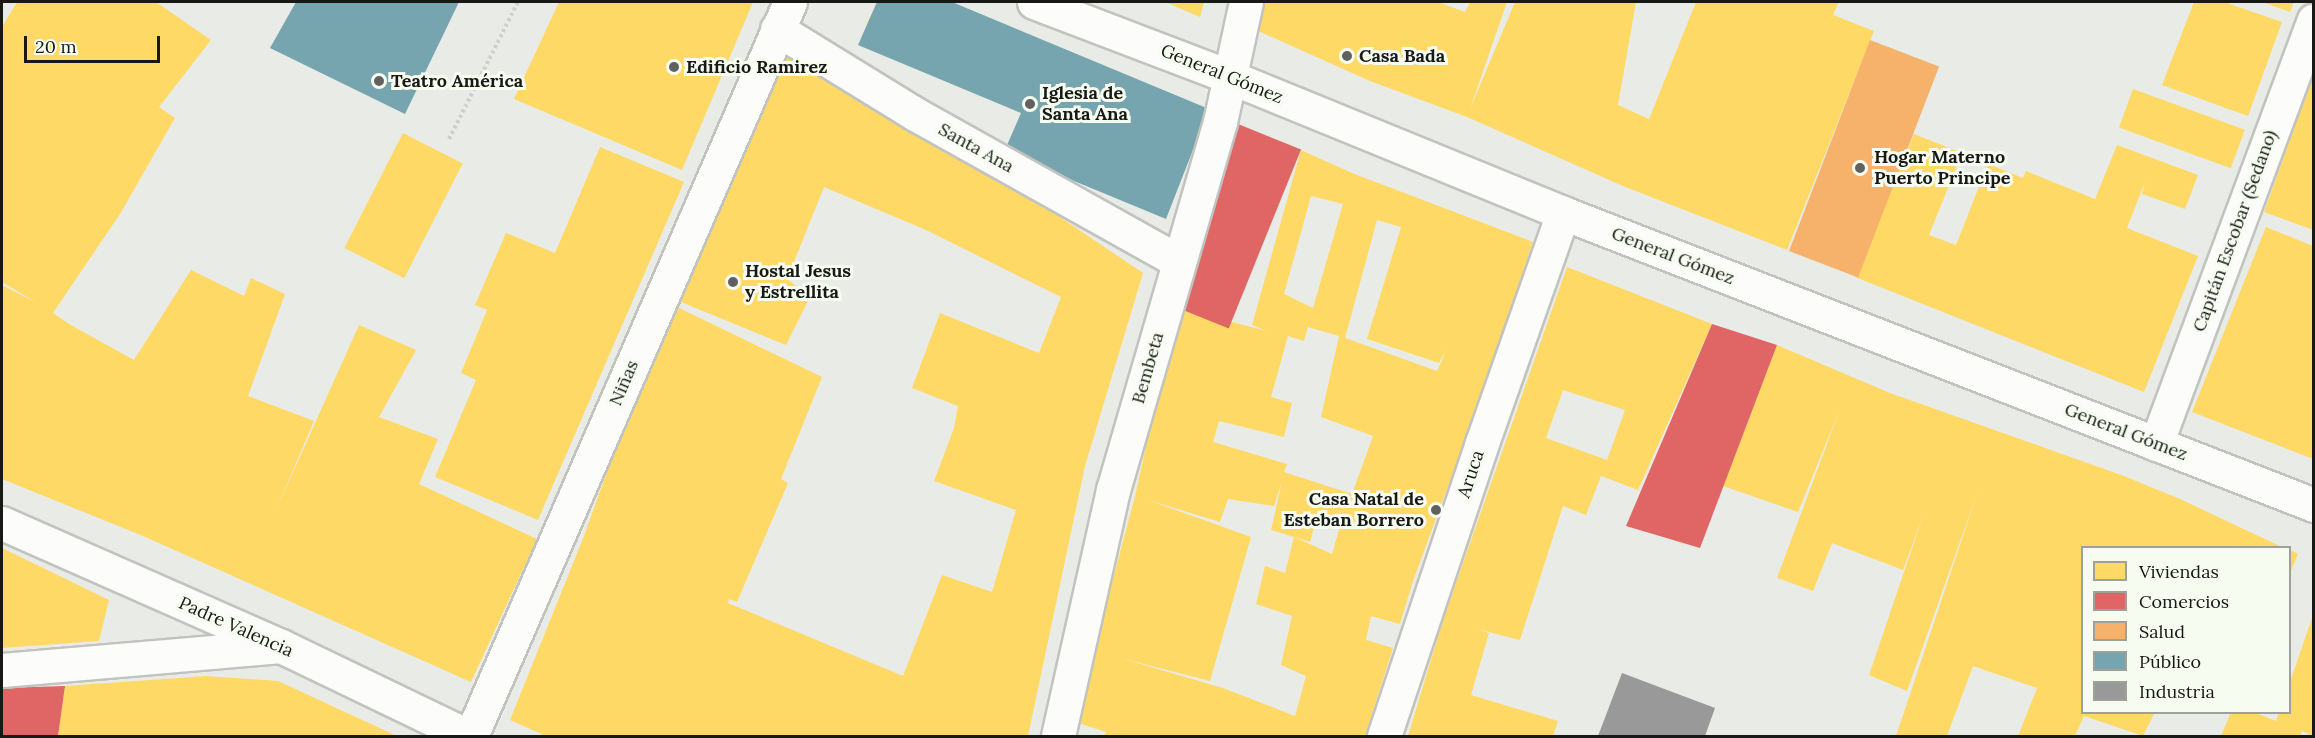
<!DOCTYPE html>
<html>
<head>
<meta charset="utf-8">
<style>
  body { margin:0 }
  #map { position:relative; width:2315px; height:738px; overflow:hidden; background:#e9ebe6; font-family:Lora,serif }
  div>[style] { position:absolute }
  .homes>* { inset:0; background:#ffd966; transform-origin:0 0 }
  .shops>* { inset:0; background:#e06666; transform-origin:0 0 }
  .health>* { inset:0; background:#f6b26b; transform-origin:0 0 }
  .public>* { inset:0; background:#76a5af }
  .industry>* { inset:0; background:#999 }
  .path>* { height:4px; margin-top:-2px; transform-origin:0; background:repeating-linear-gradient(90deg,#cfcfcd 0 3px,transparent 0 6px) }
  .roads { filter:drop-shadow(2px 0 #c1c3bf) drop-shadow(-2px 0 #c1c3bf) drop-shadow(0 2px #c1c3bf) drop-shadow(0 -2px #c1c3bf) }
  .minor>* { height:33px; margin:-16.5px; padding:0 16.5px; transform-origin:16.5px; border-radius:16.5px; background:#fcfcfb }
  .tertiary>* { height:33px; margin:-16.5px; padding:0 16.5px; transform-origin:16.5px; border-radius:16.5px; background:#fcfcfb }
  .secondary>* { height:33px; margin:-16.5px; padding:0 16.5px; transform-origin:16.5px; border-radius:16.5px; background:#fcfcfb }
  .dots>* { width:16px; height:16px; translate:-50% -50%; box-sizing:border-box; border:3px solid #f6fcf0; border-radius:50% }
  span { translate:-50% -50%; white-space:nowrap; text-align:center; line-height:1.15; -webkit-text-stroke:6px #f6fcf0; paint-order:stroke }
  .poi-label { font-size:18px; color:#181916; font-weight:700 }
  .left { translate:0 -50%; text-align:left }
  .right { translate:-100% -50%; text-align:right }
  .street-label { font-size:18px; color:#181916 }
  .frame { position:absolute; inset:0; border:3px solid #181916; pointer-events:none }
  .legend { position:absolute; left:2081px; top:546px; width:210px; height:168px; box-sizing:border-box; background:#f6fcf0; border:2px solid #9da199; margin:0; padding:8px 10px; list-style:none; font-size:18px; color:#181916 }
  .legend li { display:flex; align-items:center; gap:12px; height:30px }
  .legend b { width:30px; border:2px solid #9da199 }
  .scale { position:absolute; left:24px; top:36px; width:136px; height:27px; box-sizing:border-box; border:3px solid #181916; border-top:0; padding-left:8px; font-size:18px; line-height:21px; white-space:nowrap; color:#181916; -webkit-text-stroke:4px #f6fcf0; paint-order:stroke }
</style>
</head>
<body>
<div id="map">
  <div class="homes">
    <i style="clip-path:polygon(17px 2px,156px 2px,211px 40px,159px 107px,175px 118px,120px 214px,53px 313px,69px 324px,134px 360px,191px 270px,244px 296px,251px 278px,285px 294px,248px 396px,314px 421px,276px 510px,359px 325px,416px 350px,379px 417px,438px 439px,419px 484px,537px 539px,471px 682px,143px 536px,2px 479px,2px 285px,37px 303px,2px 282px,2px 27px)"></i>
    <i style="clip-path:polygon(559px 2px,753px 2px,682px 170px,514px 99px)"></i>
    <i style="clip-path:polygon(877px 2px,893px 2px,910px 9px,897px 39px,866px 26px)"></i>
    <i style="clip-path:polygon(1165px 2px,1204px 2px,1200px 17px)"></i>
    <i style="clip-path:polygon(1263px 2px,1438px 2px,1465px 12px,1470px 2px,1507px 2px,1470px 109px,1515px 2px,1636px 2px,1618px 105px,1649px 119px,1696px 2px,1839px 2px,1833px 15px,1874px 31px,1787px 250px,1623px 186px,1467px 117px,1370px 81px,1258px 31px)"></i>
    <i style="clip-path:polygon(2194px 2px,2224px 2px,2282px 22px,2248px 116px,2162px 85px)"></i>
    <i style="clip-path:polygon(2262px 2px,2294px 2px,2290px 12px)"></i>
    <i style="clip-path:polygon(781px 52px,858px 90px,1027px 195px,1143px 273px,1085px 466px,1028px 736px,546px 736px,510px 720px,584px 536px,612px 458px,675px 306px,822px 377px,781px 479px,788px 483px,737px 602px,729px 599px,728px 603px,903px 676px,942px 575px,992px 592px,1016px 510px,934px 481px,954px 428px,958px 406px,912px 388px,940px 313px,1039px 353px,1061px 297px,926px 230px,824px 187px,787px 279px,810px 297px,786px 345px,676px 300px)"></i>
    <i style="clip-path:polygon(2313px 76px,2313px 230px,2264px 212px)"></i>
    <i style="left:2133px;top:89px;width:119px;height:41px;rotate:20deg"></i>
    <i style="left:403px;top:133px;width:67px;height:129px;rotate:27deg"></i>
    <i style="clip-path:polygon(1914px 134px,1962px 153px,1929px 235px,1956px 245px,1988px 164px,2023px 178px,2026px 171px,2095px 199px,2117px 145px,2198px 175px,2185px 209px,2142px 194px,2145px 182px,2127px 228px,2198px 256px,2144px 392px,1855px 277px)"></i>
    <i style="clip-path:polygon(600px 147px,684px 182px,538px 520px,435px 477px,476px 380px,461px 373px,487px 310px,475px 305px,506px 233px,555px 253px)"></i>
    <i style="clip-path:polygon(evenodd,1301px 150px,1352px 173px,1533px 242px,1492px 367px,1413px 581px,1400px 624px,1371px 616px,1366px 640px,1393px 648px,1365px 736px,1104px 736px,1106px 732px,1075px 722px,1135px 496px,1155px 406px,1182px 309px,1267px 331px,1252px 325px,1301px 150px,1311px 196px,1343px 204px,1313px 308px,1284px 294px,1311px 196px,1301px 150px,1377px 220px,1401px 227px,1367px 339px,1439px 363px,1447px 349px,1437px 371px,1345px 338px,1377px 220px,1301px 150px,1308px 327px,1339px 336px,1321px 417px,1373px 436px,1352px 494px,1284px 472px,1287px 464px,1213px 442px,1219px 421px,1284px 437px,1292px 403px,1271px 397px,1288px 336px,1304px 341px,1308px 327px,1301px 150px,1282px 481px,1271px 530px,1294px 537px,1285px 573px,1265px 566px,1256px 604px,1292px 616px,1281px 665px,1306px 676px,1295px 716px,1223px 688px,1120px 658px,1210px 681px,1251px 537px,1148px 500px,1220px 522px,1228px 499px,1274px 506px,1282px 481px,1301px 150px,1317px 516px,1340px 526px,1332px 554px,1294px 537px,1310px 542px,1317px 516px)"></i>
    <i style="clip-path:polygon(2266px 227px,2313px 246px,2313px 459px,2192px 412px)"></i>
    <i style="clip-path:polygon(evenodd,1567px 267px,1712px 324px,1638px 490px,1601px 476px,1586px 515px,1563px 506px,1520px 640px,1477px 629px,1489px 633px,1471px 695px,1558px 721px,1553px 736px,1408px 736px,1443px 620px,1567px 267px,1563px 390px,1625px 410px,1607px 460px,1546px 438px,1563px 390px)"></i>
    <i style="clip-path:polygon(1777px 345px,1890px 393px,2124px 476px,2180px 499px,2284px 548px,2082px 548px,2082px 712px,2155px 712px,2143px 736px,2084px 716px,2075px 736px,2018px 736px,2037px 688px,1973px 666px,1947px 736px,1896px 736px,1978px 491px,1907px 691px,1869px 675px,1924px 513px,1903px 570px,1832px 543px,1813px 591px,1777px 578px,1840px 409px,1798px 512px,1723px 486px)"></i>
    <i style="clip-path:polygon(2px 548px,109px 600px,99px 641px,2px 648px)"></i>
    <i style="clip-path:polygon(2290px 550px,2298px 554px,2290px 573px)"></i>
    <i style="clip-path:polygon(2313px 615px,2313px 736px,2302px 731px,2300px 736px,2221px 736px,2231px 712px,2254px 712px,2276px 721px,2279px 712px,2290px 712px,2290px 682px)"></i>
    <i style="clip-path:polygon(206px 676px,278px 681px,397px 736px,58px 736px,65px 686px)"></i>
  </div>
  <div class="shops">
    <i style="left:1238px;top:124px;width:68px;height:193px;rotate:22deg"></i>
    <i style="clip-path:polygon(1712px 324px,1777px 345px,1700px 548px,1626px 526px)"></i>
    <i style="clip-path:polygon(65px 686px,58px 736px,2px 736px,2px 688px)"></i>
  </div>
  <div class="health">
    <i style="left:1870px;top:40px;width:74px;height:226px;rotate:21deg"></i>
  </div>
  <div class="public">
    <i style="clip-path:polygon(296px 2px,459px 2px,405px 114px,270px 48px)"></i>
    <i style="clip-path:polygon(877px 2px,952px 2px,1209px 109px,1166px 219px,1004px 152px,1021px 113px,858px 45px)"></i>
  </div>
  <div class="industry">
    <i style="clip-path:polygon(1622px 673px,1715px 708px,1705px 736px,1598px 736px)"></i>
  </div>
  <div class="path">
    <i style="left:449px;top:139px;width:153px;rotate:-63.3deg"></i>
  </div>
  <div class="roads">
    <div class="minor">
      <i style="left:777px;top:29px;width:162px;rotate:31.6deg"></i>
      <i style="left:915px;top:114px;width:301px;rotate:29.2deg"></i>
      <i style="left:2156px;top:444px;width:452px;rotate:-69.6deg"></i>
      <i style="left:2px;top:670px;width:280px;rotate:-4.9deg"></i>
      <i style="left:471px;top:736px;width:800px;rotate:-66.51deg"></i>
      <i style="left:1384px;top:736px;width:309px;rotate:-71.5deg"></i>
      <i style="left:1482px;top:443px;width:244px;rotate:-70.6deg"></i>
    </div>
    <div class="tertiary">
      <i style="left:1058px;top:736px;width:252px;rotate:-77.4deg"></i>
      <i style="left:1113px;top:490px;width:383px;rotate:-73.8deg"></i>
      <i style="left:1220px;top:122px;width:123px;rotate:-77.8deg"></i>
    </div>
    <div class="secondary">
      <i style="left:1034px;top:2px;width:210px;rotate:20.9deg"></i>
      <i style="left:1230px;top:77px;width:360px;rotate:22.2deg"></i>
      <i style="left:1563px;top:213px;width:806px;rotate:21.25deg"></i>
      <i style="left:2px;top:523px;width:305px;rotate:23.8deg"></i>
      <i style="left:281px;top:646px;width:208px;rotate:25.7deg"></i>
    </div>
  </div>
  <div class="dots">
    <i style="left:1347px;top:56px;background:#61625f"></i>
    <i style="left:674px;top:67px;background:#61625f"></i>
    <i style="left:379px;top:81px;background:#61625f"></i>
    <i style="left:1030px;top:104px;background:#61625f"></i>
    <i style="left:1860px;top:168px;background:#61625f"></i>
    <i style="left:733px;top:282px;background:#61625f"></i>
    <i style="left:1436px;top:510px;background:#61625f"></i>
  </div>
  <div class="poi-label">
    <span class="left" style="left:1359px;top:56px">Casa Bada</span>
    <span class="left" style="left:686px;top:67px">Edificio Ramirez</span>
    <span class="left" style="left:391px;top:81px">Teatro América</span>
    <span class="left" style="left:1042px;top:104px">Iglesia de<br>Santa Ana</span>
    <span class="left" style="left:1874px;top:168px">Hogar Materno<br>Puerto Principe</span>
    <span class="left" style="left:745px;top:282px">Hostal Jesus<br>y Estrellita</span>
    <span class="right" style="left:1424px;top:510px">Casa Natal de<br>Esteban Borrero</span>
  </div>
  <div class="street-label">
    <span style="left:1222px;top:74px;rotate:22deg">General Gómez</span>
    <span style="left:976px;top:148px;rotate:29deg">Santa Ana</span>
    <span style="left:2235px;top:231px;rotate:-70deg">Capitán Escobar (Sedano)</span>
    <span style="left:1673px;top:256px;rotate:21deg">General Gómez</span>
    <span style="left:1148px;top:368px;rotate:-74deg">Bembeta</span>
    <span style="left:624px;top:383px;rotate:-67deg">Niñas</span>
    <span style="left:2126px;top:432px;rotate:21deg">General Gómez</span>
    <span style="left:1471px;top:474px;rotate:-72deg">Aruca</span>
    <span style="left:236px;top:627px;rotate:24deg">Padre Valencia</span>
  </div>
  <div class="frame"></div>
  <ul class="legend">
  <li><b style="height:16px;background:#ffd966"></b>Viviendas</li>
  <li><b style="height:16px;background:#e06666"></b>Comercios</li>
  <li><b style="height:16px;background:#f6b26b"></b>Salud</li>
  <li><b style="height:16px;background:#76a5af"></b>Público</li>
  <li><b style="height:16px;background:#999"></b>Industria</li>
  </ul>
  <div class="scale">20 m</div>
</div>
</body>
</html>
